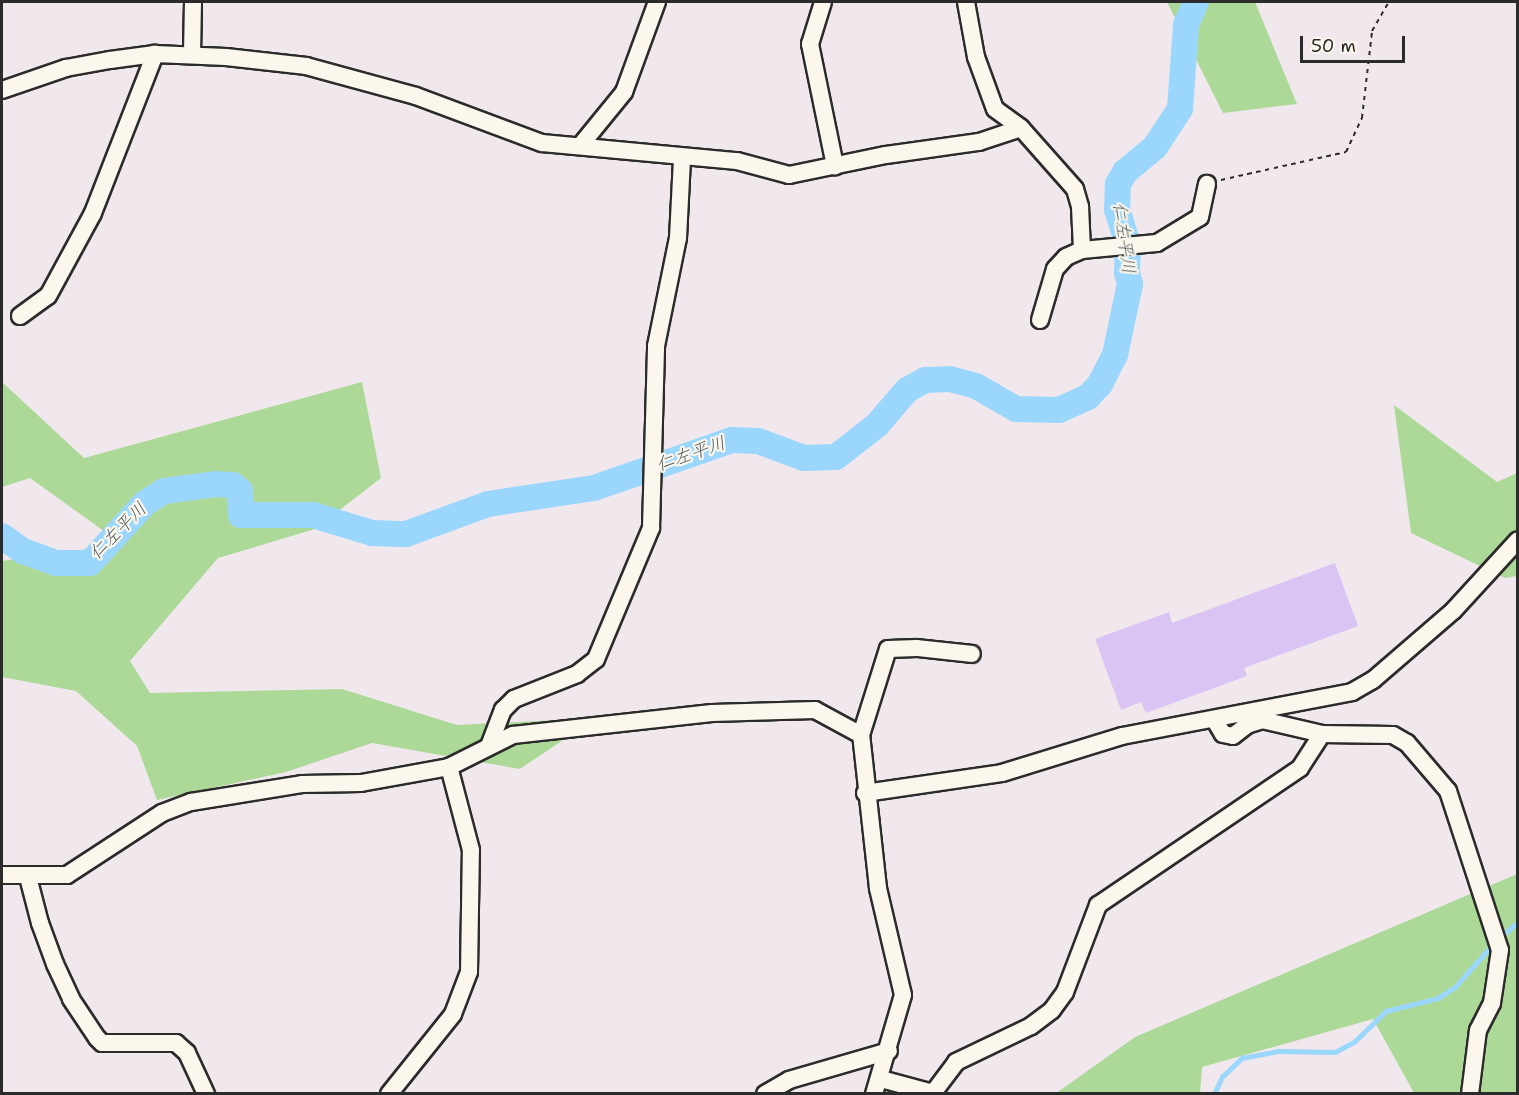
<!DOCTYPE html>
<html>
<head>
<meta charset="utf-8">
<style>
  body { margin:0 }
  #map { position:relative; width:1519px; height:1095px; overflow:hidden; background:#f1e8ee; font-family:"Shantell Sans","Klee One",sans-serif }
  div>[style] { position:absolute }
  .green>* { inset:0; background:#add998 }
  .stream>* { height:4.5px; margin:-2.25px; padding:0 2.25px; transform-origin:2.25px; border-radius:2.25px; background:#9bd7fc }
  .river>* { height:26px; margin:-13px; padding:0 13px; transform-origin:13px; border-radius:13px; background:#9bd7fc }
  .building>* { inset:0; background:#dac4f4 }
  .path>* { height:2px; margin-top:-1px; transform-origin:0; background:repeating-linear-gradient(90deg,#2b2b2b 0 4.5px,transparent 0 9px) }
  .roads { filter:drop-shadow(2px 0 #2b2b2b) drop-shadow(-2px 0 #2b2b2b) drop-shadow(0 2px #2b2b2b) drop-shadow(0 -2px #2b2b2b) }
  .minor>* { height:16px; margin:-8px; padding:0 8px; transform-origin:8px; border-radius:8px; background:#fbf7ec }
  span { translate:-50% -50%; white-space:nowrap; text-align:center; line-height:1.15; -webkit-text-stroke:4.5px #fbf7ec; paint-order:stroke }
  .water-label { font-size:18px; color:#47565f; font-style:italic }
  .frame { position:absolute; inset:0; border:3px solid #2b2b2b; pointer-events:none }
  .scale { position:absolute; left:1300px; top:36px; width:105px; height:27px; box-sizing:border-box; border:3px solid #2b2b2b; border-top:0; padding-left:8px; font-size:18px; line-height:21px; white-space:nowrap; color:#2b2b2b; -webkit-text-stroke:4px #fbf7ec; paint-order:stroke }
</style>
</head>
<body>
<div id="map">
  <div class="green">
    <i style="clip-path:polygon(1167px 2px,1255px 2px,1297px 104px,1223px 113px)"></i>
    <i style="clip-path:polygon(2px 382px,84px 458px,362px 382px,381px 478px,315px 529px,218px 558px,130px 661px,150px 693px,342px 689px,457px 725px,596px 718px,520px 769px,372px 743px,286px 772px,157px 800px,137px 746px,76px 691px,2px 677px,2px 561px,122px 544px,30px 478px,2px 487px)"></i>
    <i style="clip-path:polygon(1394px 405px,1497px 482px,1517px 473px,1517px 576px,1505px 578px,1411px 533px)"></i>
    <i style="clip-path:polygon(1517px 874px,1517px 1093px,1414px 1093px,1373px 1019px,1202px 1067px,1200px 1093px,1055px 1094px,1135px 1037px)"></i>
  </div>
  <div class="stream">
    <i style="left:1499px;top:938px;width:25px;rotate:-40deg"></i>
    <i style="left:1214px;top:1094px;width:19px;rotate:-65deg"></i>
    <i style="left:1222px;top:1077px;width:28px;rotate:-44deg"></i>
    <i style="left:1242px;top:1058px;width:37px;rotate:-11deg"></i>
    <i style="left:1278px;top:1051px;width:57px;rotate:1deg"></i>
    <i style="left:1335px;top:1052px;width:21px;rotate:-28deg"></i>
    <i style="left:1354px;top:1042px;width:45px;rotate:-44.1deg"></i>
    <i style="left:1386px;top:1011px;width:54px;rotate:-14deg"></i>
    <i style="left:1438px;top:998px;width:20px;rotate:-33deg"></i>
    <i style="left:1455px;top:987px;width:57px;rotate:-48.5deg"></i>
  </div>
  <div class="river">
    <i style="left:2px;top:536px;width:26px;rotate:36deg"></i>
    <i style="left:23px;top:551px;width:35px;rotate:20deg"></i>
    <i style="left:56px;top:563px;width:34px"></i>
    <i style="left:90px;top:563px;width:81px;rotate:-47.5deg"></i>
    <i style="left:145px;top:503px;width:22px;rotate:-32deg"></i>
    <i style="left:164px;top:491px;width:52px;rotate:-7.7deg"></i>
    <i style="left:216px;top:484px;width:17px;rotate:3deg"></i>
    <i style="left:233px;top:485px;width:9px;rotate:41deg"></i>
    <i style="left:240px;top:491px;width:24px;rotate:88deg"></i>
    <i style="left:241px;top:515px;width:72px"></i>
    <i style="left:313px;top:515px;width:62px;rotate:17deg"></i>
    <i style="left:372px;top:533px;width:34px;rotate:2deg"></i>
    <i style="left:406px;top:534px;width:87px;rotate:-20.1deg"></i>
    <i style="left:488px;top:504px;width:107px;rotate:-8.6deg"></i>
    <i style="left:594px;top:488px;width:146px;rotate:-19.2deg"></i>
    <i style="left:732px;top:440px;width:26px;rotate:2deg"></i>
    <i style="left:758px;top:441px;width:49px;rotate:20.3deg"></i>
    <i style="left:804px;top:458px;width:32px;rotate:-2deg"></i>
    <i style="left:836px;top:457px;width:52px;rotate:-38deg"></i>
    <i style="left:877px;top:425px;width:46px;rotate:-49.4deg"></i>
    <i style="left:907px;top:390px;width:21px;rotate:-29deg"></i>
    <i style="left:925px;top:380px;width:25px;rotate:-2deg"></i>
    <i style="left:950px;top:379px;width:27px;rotate:15deg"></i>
    <i style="left:976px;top:386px;width:46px;rotate:29.9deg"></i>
    <i style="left:1016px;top:409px;width:43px;rotate:1.3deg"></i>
    <i style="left:1059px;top:410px;width:32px;rotate:-24deg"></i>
    <i style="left:1088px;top:397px;width:18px;rotate:-47deg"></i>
    <i style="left:1100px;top:384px;width:33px;rotate:-63deg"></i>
    <i style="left:1115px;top:355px;width:73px;rotate:-78.1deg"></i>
    <i style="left:1130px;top:284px;width:11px;rotate:-105deg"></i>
    <i style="left:1127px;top:273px;width:28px;rotate:-88deg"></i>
    <i style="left:1128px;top:245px;width:37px;rotate:-107deg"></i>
    <i style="left:1117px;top:210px;width:26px;rotate:-88deg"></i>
    <i style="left:1118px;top:184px;width:14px;rotate:-60deg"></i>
    <i style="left:1125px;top:172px;width:39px;rotate:-40deg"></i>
    <i style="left:1155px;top:147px;width:45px;rotate:-56.7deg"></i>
    <i style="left:1180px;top:109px;width:84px;rotate:-85.9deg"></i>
    <i style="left:1186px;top:25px;width:25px;rotate:-67deg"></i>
  </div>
  <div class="building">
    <i style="clip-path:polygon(1335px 563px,1358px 626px,1244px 668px,1247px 676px,1146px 713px,1141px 702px,1121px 710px,1095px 639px,1169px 612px,1172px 623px)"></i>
  </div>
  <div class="path">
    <i style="left:1221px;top:180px;width:128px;rotate:-12.6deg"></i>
    <i style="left:1346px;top:152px;width:38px;rotate:-65deg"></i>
    <i style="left:1362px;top:118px;width:88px;rotate:-83.4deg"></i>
    <i style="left:1372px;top:31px;width:34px;rotate:-60deg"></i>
  </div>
  <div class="roads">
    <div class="minor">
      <i style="left:823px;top:2px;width:44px;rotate:107.2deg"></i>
      <i style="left:810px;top:44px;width:125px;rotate:78.4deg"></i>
      <i style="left:966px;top:2px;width:56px;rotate:79.7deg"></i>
      <i style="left:976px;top:57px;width:55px;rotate:69.9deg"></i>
      <i style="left:995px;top:109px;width:32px;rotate:36deg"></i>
      <i style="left:1021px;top:128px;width:81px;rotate:48.5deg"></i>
      <i style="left:1075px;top:189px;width:19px;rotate:74deg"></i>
      <i style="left:1080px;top:207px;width:43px;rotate:87.3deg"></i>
      <i style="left:1082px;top:250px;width:75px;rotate:-5.3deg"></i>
      <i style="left:1157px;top:243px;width:50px;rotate:-31.2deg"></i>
      <i style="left:1200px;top:217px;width:34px;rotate:-78deg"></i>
      <i style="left:192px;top:54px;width:52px;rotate:-88.9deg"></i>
      <i style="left:2px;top:90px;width:68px;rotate:-19deg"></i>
      <i style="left:66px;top:68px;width:45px;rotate:-10.3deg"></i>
      <i style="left:110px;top:60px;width:45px;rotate:-7.6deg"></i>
      <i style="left:155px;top:54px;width:71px;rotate:2.4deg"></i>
      <i style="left:226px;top:57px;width:81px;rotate:6.4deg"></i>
      <i style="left:306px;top:66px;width:114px;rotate:15.3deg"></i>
      <i style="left:416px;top:96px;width:134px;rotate:20.5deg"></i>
      <i style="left:542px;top:143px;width:196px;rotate:5.3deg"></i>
      <i style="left:737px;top:161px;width:54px;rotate:15.1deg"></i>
      <i style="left:789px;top:175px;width:99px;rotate:-11.7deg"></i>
      <i style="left:886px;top:155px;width:94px;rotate:-8deg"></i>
      <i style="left:979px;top:142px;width:44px;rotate:-18.4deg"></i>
      <i style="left:580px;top:146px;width:70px;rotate:-50.8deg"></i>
      <i style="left:624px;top:92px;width:96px;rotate:-69.9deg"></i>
      <i style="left:20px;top:316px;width:34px;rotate:-36deg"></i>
      <i style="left:48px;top:296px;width:94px;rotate:-61.5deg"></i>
      <i style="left:93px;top:213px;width:171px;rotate:-68.7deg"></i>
      <i style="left:1040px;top:320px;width:53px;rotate:-73.6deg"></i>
      <i style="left:1055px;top:269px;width:16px;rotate:-47deg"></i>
      <i style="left:1066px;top:257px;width:17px;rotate:-24deg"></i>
      <i style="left:1214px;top:719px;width:17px;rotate:59deg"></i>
      <i style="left:1223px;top:734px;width:10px;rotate:11deg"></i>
      <i style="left:1233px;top:736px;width:18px;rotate:-38deg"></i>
      <i style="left:1247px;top:725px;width:16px;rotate:-18deg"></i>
      <i style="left:1262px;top:720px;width:62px;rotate:13.1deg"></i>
      <i style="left:1322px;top:734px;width:71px;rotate:0.8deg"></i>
      <i style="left:1393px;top:735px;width:16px;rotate:30deg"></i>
      <i style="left:1407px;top:743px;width:63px;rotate:49.5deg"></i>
      <i style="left:1448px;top:791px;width:167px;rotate:71.9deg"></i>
      <i style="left:1500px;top:950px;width:54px;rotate:98.6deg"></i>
      <i style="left:1492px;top:1003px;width:30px;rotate:117deg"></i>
      <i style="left:1478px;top:1030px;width:64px;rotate:97.1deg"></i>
      <i style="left:489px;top:746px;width:39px;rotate:-69deg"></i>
      <i style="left:503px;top:710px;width:16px;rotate:-45deg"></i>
      <i style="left:514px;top:699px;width:68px;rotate:-21.6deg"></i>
      <i style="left:577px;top:674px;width:24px;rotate:-38deg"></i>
      <i style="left:596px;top:659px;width:142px;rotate:-67.2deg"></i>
      <i style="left:651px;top:528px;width:182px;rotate:-88.4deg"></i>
      <i style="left:656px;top:346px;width:110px;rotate:-78.5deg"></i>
      <i style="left:678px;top:238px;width:80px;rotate:-87.1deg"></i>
      <i style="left:865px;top:793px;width:138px;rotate:-8.3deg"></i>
      <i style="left:1002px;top:773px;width:126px;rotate:-17.1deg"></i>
      <i style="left:1122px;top:736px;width:234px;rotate:-10.8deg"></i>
      <i style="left:1352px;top:692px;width:24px;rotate:-30deg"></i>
      <i style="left:1373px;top:680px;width:106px;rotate:-40.8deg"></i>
      <i style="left:1453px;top:611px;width:96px;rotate:-47.5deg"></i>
      <i style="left:2px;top:875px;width:65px"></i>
      <i style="left:67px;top:875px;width:113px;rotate:-33.1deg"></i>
      <i style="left:162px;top:813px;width:31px;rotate:-21deg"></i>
      <i style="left:191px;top:802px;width:112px;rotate:-9.2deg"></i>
      <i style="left:302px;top:784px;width:59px;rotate:-1deg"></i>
      <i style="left:361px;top:783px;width:89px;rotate:-10.3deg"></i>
      <i style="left:449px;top:767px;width:72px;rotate:-26.6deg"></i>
      <i style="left:513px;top:735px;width:200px;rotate:-6.3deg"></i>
      <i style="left:712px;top:713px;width:103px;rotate:-1.7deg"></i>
      <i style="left:815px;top:710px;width:52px;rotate:28.5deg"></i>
      <i style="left:28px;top:877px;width:48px;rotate:75.4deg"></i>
      <i style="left:40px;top:923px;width:44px;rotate:69.9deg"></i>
      <i style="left:55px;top:964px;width:38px;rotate:65deg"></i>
      <i style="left:71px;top:999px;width:47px;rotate:56.3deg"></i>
      <i style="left:97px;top:1038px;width:7px;rotate:45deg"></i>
      <i style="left:102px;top:1043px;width:74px"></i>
      <i style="left:176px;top:1043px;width:15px;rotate:42deg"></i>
      <i style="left:187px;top:1053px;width:45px;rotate:65.1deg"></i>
      <i style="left:881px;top:1079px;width:54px;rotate:15.1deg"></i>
      <i style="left:933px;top:1093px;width:39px;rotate:-53deg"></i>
      <i style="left:956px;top:1062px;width:83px;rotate:-25.6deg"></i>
      <i style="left:1031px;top:1026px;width:26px;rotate:-37deg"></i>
      <i style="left:1052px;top:1010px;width:22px;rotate:-54deg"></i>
      <i style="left:1065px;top:992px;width:93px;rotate:-69.2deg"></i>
      <i style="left:1098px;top:905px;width:244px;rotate:-34.1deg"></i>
      <i style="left:1300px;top:768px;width:40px;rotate:-57.1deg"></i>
      <i style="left:389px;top:1094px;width:102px;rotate:-51.3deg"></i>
      <i style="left:453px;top:1014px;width:45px;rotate:-69.1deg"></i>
      <i style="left:469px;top:972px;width:122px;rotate:-89.1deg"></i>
      <i style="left:471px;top:850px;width:86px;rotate:-104.8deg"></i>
      <i style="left:765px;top:1094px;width:28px;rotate:-30deg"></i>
      <i style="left:789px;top:1080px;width:104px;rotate:-16.2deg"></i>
      <i style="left:874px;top:1094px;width:103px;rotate:-73.7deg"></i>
      <i style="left:903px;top:995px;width:110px;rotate:-103.2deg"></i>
      <i style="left:878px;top:888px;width:154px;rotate:-96.3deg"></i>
      <i style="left:861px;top:735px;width:90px;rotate:-72.6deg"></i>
      <i style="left:888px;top:649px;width:29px;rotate:-2deg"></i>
      <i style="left:917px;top:648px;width:55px;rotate:6.2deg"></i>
    </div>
  </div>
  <div class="water-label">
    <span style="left:1124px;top:238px;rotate:82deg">仁左平川</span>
    <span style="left:691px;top:454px;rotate:-19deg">仁左平川</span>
    <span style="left:118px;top:531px;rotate:-45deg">仁左平川</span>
  </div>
  <div class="frame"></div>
  <div class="scale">50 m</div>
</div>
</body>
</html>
